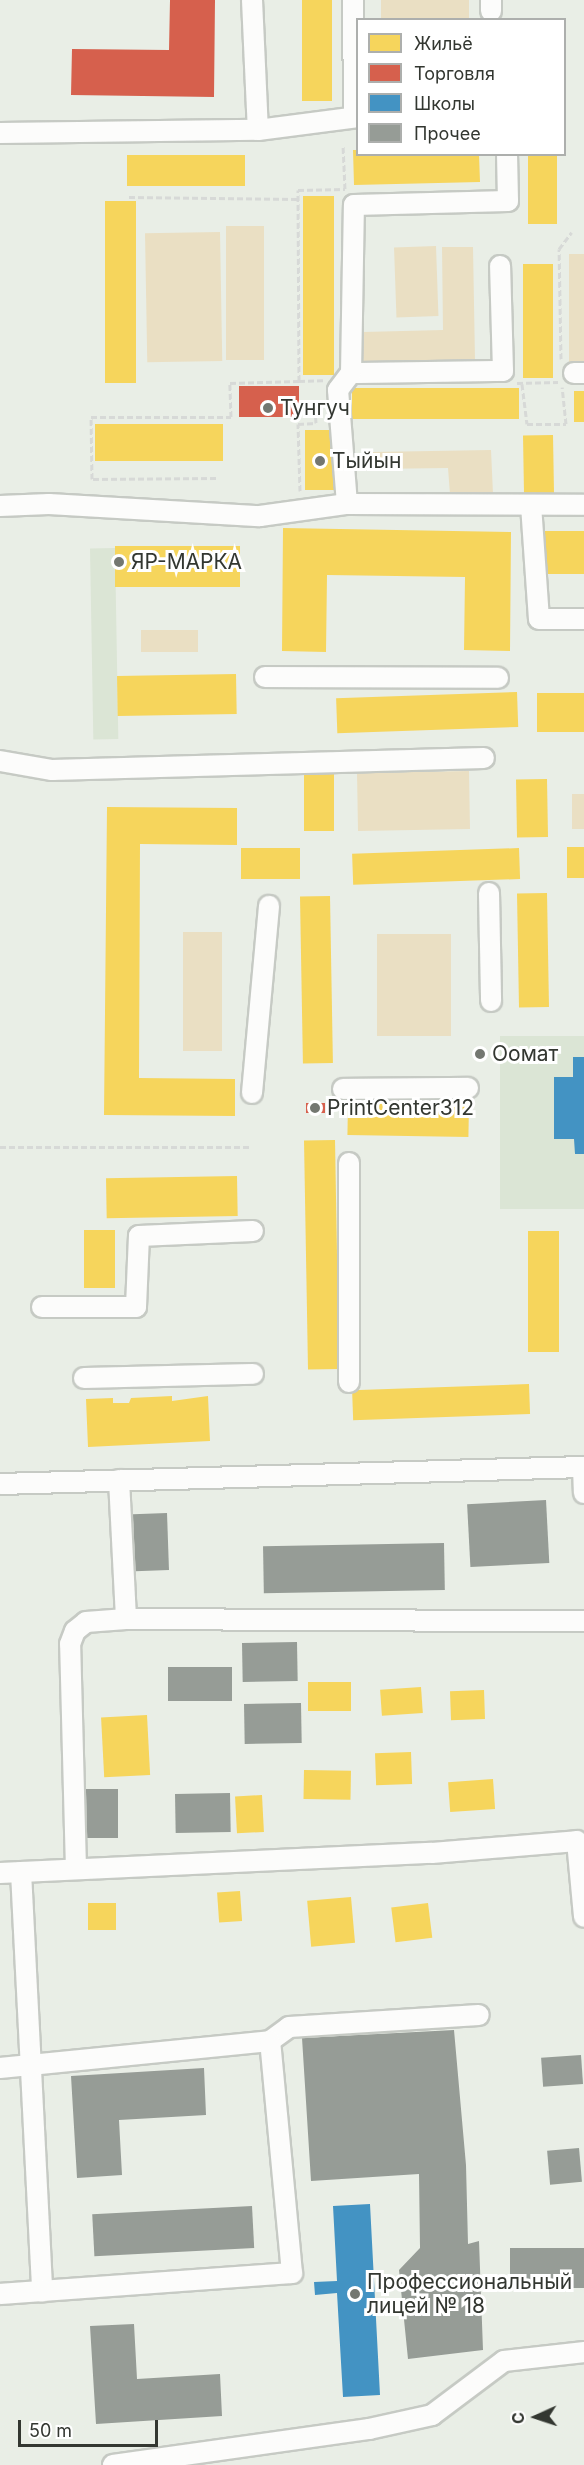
<!DOCTYPE html>
<html>
<head>
<meta charset="utf-8">
<style>
  body { margin:0 }
  #map { position:relative; width:584px; height:2465px; overflow:hidden; background:#e9eee6; font-family:Inter,sans-serif }
  div>[style] { position:absolute }
  .built>* { inset:0; background:#dbe5d5; transform-origin:0 0 }
  .green>* { inset:0; background:#eadfc3; transform-origin:0 0 }
  .homes>* { inset:0; background:#f6d55c; transform-origin:0 0 }
  .shops>* { inset:0; background:#d6604d; transform-origin:0 0 }
  .schools>* { inset:0; background:#4393c3 }
  .building>* { inset:0; background:#969c96; transform-origin:0 0 }
  .path>* { height:3px; margin-top:-1.5px; transform-origin:0; background:repeating-linear-gradient(90deg,#d7d9d7 0 6px,transparent 0 9px) }
  .roads { filter:drop-shadow(2px 0 #c6cac4) drop-shadow(-2px 0 #c6cac4) drop-shadow(0 2px #c6cac4) drop-shadow(0 -2px #c6cac4) }
  .minor>* { height:20px; margin:-10px; padding:0 10px; transform-origin:10px; border-radius:10px; background:#fcfcfb }
  .dots>* { width:16px; height:16px; translate:-50% -50%; box-sizing:border-box; border:3px solid #fff; border-radius:50% }
  span { translate:-50% -50%; white-space:nowrap; text-align:center; line-height:1.15; -webkit-text-stroke:6px #fff; paint-order:stroke }
  .poi-label { font-size:21px; color:#333731 }
  .left { translate:0 -50%; text-align:left }
  .legend { position:absolute; left:356px; top:18px; width:210px; height:138px; box-sizing:border-box; background:#fff; border:2px solid #adafad; margin:0; padding:8px 10px; list-style:none; font-size:18px; color:#333731 }
  .legend li { display:flex; align-items:center; gap:12px; height:30px }
  .legend b { width:30px; border:2px solid #adafad }
  .north { position:absolute; left:506px; top:2387px; width:60px; height:60px; -webkit-text-stroke:4px #fff; paint-order:stroke; rotate:267deg; font-size:16px; font-weight:700; line-height:24px; text-align:center; color:#333731 }
  .north::after { content:''; display:block; margin:auto; width:21px; height:27px; background:#333731; clip-path:polygon(50% 0,100% 100%,50% 72%,0 100%) }
  .scale { position:absolute; left:18px; top:2420px; width:140px; height:27px; box-sizing:border-box; border:3px solid #333731; border-top:0; padding-left:8px; font-size:18px; line-height:21px; white-space:nowrap; color:#333731; -webkit-text-stroke:4px #fff; paint-order:stroke }
</style>
</head>
<body>
<div id="map">
  <div class="built">
    <i style="left:115px;top:548px;width:191px;height:25px;rotate:89deg"></i>
    <i style="left:584px;top:1036px;width:173px;height:84px;rotate:90deg"></i>
  </div>
  <div class="green">
    <i style="left:381px;top:0;width:88px;height:19px"></i>
    <i style="left:264px;top:226px;width:134px;height:38px;rotate:90deg"></i>
    <i style="left:220px;top:232px;width:129px;height:75px;rotate:89deg"></i>
    <i style="left:436px;top:246px;width:70px;height:42px;rotate:88deg"></i>
    <i style="clip-path:polygon(442px 247px,473px 247px,475px 360px,363px 362px,363px 332px,443px 330px)"></i>
    <i style="left:584px;top:254px;width:111px;height:15px;rotate:90deg"></i>
    <i style="clip-path:polygon(491px 450px,493px 494px,450px 494px,448px 468px,373px 469px,372px 452px)"></i>
    <i style="left:141px;top:630px;width:57px;height:22px"></i>
    <i style="left:469px;top:771px;width:58px;height:112px;rotate:89deg"></i>
    <i style="left:584px;top:794px;width:35px;height:12px;rotate:90deg"></i>
    <i style="left:183px;top:932px;width:39px;height:119px"></i>
    <i style="left:377px;top:934px;width:74px;height:102px"></i>
  </div>
  <div class="homes">
    <i style="left:302px;top:0;width:30px;height:101px"></i>
    <i style="clip-path:polygon(353px 150px,358px 150px,358px 154px,479px 154px,480px 182px,354px 185px)"></i>
    <i style="left:528px;top:154px;width:29px;height:70px"></i>
    <i style="left:245px;top:155px;width:31px;height:118px;rotate:90deg"></i>
    <i style="left:303px;top:196px;width:31px;height:179px"></i>
    <i style="left:105px;top:201px;width:31px;height:182px"></i>
    <i style="left:523px;top:264px;width:30px;height:114px"></i>
    <i style="left:519px;top:388px;width:31px;height:167px;rotate:90deg"></i>
    <i style="left:574px;top:391px;width:10px;height:31px"></i>
    <i style="left:95px;top:424px;width:128px;height:37px"></i>
    <i style="left:336px;top:430px;width:60px;height:31px;rotate:90deg"></i>
    <i style="left:553px;top:435px;width:58px;height:30px;rotate:89deg"></i>
    <i style="clip-path:polygon(283px 528px,511px 532px,510px 651px,464px 650px,465px 577px,327px 575px,326px 652px,282px 651px)"></i>
    <i style="left:541px;top:531px;width:43px;height:43px"></i>
    <i style="left:240px;top:546px;width:41px;height:125px;rotate:90deg"></i>
    <i style="left:236px;top:674px;width:40px;height:119px;rotate:89deg"></i>
    <i style="left:517px;top:692px;width:35px;height:181px;rotate:88deg"></i>
    <i style="left:584px;top:693px;width:39px;height:47px;rotate:90deg"></i>
    <i style="left:304px;top:772px;width:30px;height:59px"></i>
    <i style="left:547px;top:779px;width:58px;height:31px;rotate:89deg"></i>
    <i style="clip-path:polygon(107px 807px,237px 808px,237px 845px,140px 844px,139px 1078px,235px 1079px,235px 1116px,104px 1115px)"></i>
    <i style="left:567px;top:847px;width:17px;height:31px"></i>
    <i style="left:241px;top:848px;width:59px;height:31px"></i>
    <i style="left:519px;top:848px;width:31px;height:167px;rotate:88deg"></i>
    <i style="left:547px;top:893px;width:114px;height:30px;rotate:89deg"></i>
    <i style="left:330px;top:896px;width:167px;height:30px;rotate:89deg"></i>
    <i style="left:348px;top:1102px;width:121px;height:33px;rotate:1deg"></i>
    <i style="left:335px;top:1140px;width:229px;height:31px;rotate:89deg"></i>
    <i style="left:237px;top:1176px;width:40px;height:131px;rotate:89deg"></i>
    <i style="left:84px;top:1230px;width:31px;height:58px"></i>
    <i style="left:528px;top:1231px;width:31px;height:121px"></i>
    <i style="left:529px;top:1384px;width:30px;height:177px;rotate:88deg"></i>
    <i style="clip-path:polygon(172px 1396px,172px 1401px,208px 1396px,210px 1441px,88px 1447px,86px 1399px,113px 1398px,113px 1403px,129px 1403px,131px 1398px)"></i>
    <i style="left:351px;top:1682px;width:29px;height:43px;rotate:90deg"></i>
    <i style="left:421px;top:1687px;width:26px;height:41px;rotate:86deg"></i>
    <i style="left:484px;top:1690px;width:29px;height:34px;rotate:88deg"></i>
    <i style="left:147px;top:1715px;width:60px;height:46px;rotate:87deg"></i>
    <i style="left:411px;top:1752px;width:32px;height:36px;rotate:88deg"></i>
    <i style="left:304px;top:1770px;width:47px;height:29px;rotate:1deg"></i>
    <i style="left:493px;top:1779px;width:30px;height:45px;rotate:86deg"></i>
    <i style="left:262px;top:1795px;width:37px;height:27px;rotate:87deg"></i>
    <i style="left:240px;top:1891px;width:30px;height:23px;rotate:86deg"></i>
    <i style="left:351px;top:1897px;width:46px;height:44px;rotate:85deg"></i>
    <i style="left:116px;top:1903px;width:27px;height:28px;rotate:90deg"></i>
    <i style="left:428px;top:1903px;width:35px;height:37px;rotate:83deg"></i>
  </div>
  <div class="shops">
    <i style="clip-path:polygon(170px 0,215px 0,214px 97px,71px 95px,72px 49px,169px 50px)"></i>
    <i style="left:299px;top:386px;width:31px;height:60px;rotate:90deg"></i>
    <i style="left:306px;top:1103px;width:19px;height:10px"></i>
  </div>
  <div class="schools">
    <i style="clip-path:polygon(573px 1057px,584px 1057px,584px 1154px,575px 1154px,574px 1139px,554px 1139px,554px 1077px,573px 1077px)"></i>
    <i style="clip-path:polygon(370px 2204px,380px 2395px,343px 2397px,337px 2293px,315px 2295px,314px 2282px,337px 2281px,333px 2206px)"></i>
  </div>
  <div class="building">
    <i style="left:546px;top:1500px;width:63px;height:79px;rotate:87deg"></i>
    <i style="left:167px;top:1513px;width:57px;height:34px;rotate:88deg"></i>
    <i style="left:444px;top:1543px;width:47px;height:181px;rotate:89deg"></i>
    <i style="left:297px;top:1642px;width:39px;height:55px;rotate:89deg"></i>
    <i style="left:232px;top:1667px;width:34px;height:64px;rotate:90deg"></i>
    <i style="left:301px;top:1703px;width:40px;height:57px;rotate:89deg"></i>
    <i style="left:83px;top:1789px;width:35px;height:49px"></i>
    <i style="left:230px;top:1793px;width:39px;height:55px;rotate:89deg"></i>
    <i style="clip-path:polygon(454px 2030px,466px 2165px,468px 2244px,479px 2241px,483px 2350px,408px 2359px,399px 2270px,420px 2248px,419px 2174px,311px 2181px,302px 2038px)"></i>
    <i style="left:581px;top:2055px;width:29px;height:40px;rotate:86deg"></i>
    <i style="clip-path:polygon(204px 2068px,206px 2115px,119px 2120px,122px 2175px,77px 2178px,71px 2076px)"></i>
    <i style="left:579px;top:2148px;width:34px;height:32px;rotate:85deg"></i>
    <i style="left:252px;top:2206px;width:42px;height:160px;rotate:87deg"></i>
    <i style="left:584px;top:2248px;width:40px;height:74px;rotate:90deg"></i>
    <i style="clip-path:polygon(134px 2324px,137px 2379px,220px 2374px,222px 2416px,96px 2424px,90px 2326px)"></i>
  </div>
  <div class="path">
    <i style="left:129px;top:197px;width:169px;rotate:0.7deg"></i>
    <i style="left:561px;top:359px;width:110px;rotate:-91deg"></i>
    <i style="left:559px;top:249px;width:21px;rotate:-53deg"></i>
    <i style="left:299px;top:381px;width:24px;rotate:-2deg"></i>
    <i style="left:517px;top:383px;width:41px;rotate:-1.4deg"></i>
    <i style="left:522px;top:384px;width:40px;rotate:82.9deg"></i>
    <i style="left:527px;top:424px;width:39px"></i>
    <i style="left:566px;top:424px;width:37px;rotate:-96deg"></i>
    <i style="left:216px;top:478px;width:124px;rotate:179.5deg"></i>
    <i style="left:92px;top:479px;width:62px;rotate:-90.9deg"></i>
    <i style="left:91px;top:417px;width:140px"></i>
    <i style="left:231px;top:417px;width:34px;rotate:-92deg"></i>
    <i style="left:230px;top:383px;width:69px;rotate:-1.7deg"></i>
    <i style="left:299px;top:381px;width:191px;rotate:-90.3deg"></i>
    <i style="left:298px;top:190px;width:47px;rotate:-1.2deg"></i>
    <i style="left:345px;top:189px;width:44px;rotate:-92.6deg"></i>
    <i style="left:300px;top:491px;width:67px;rotate:-91.7deg"></i>
    <i style="left:298px;top:424px;width:18px;rotate:-3deg"></i>
    <i style="left:316px;top:423px;width:16px;rotate:-94deg"></i>
    <i style="left:315px;top:407px;width:6px;rotate:-39deg"></i>
    <i style="left:0;top:1147px;width:252px"></i>
  </div>
  <div class="roads">
    <div class="minor">
      <i style="left:252px;top:0;width:130px;rotate:87.4deg"></i>
      <i style="left:353px;top:0;width:117px;rotate:89.5deg"></i>
      <i style="left:491px;top:0;width:11px;rotate:90deg"></i>
      <i style="left:0;top:133px;width:258px;rotate:-0.7deg"></i>
      <i style="left:258px;top:130px;width:101px;rotate:-7.4deg"></i>
      <i style="left:351px;top:373px;width:152px;rotate:-0.8deg"></i>
      <i style="left:503px;top:371px;width:105px;rotate:-91.6deg"></i>
      <i style="left:574px;top:373px;width:10px"></i>
      <i style="left:347px;top:504px;width:114px;rotate:-94.5deg"></i>
      <i style="left:338px;top:390px;width:21px;rotate:-53deg"></i>
      <i style="left:351px;top:373px;width:168px;rotate:-89deg"></i>
      <i style="left:354px;top:205px;width:154px;rotate:-1.5deg"></i>
      <i style="left:508px;top:201px;width:47px;rotate:-91.2deg"></i>
      <i style="left:531px;top:505px;width:114px;rotate:86deg"></i>
      <i style="left:539px;top:619px;width:45px"></i>
      <i style="left:0;top:506px;width:49px;rotate:-2.3deg"></i>
      <i style="left:49px;top:504px;width:211px;rotate:3.3deg"></i>
      <i style="left:260px;top:516px;width:88px;rotate:-7.9deg"></i>
      <i style="left:347px;top:504px;width:237px;rotate:0.2deg"></i>
      <i style="left:265px;top:677px;width:233px;rotate:0.2deg"></i>
      <i style="left:0;top:761px;width:53px;rotate:9.8deg"></i>
      <i style="left:52px;top:770px;width:432px;rotate:-1.6deg"></i>
      <i style="left:489px;top:893px;width:108px;rotate:88.9deg"></i>
      <i style="left:343px;top:1089px;width:125px;rotate:-0.5deg"></i>
      <i style="left:252px;top:1093px;width:188px;rotate:-84.8deg"></i>
      <i style="left:349px;top:1163px;width:219px;rotate:90deg"></i>
      <i style="left:42px;top:1307px;width:94px"></i>
      <i style="left:136px;top:1307px;width:71px;rotate:-87.6deg"></i>
      <i style="left:139px;top:1236px;width:114px;rotate:-2.5deg"></i>
      <i style="left:84px;top:1378px;width:169px;rotate:-1.4deg"></i>
      <i style="left:583px;top:1467px;width:26px;rotate:88deg"></i>
      <i style="left:119px;top:1480px;width:139px;rotate:87.1deg"></i>
      <i style="left:126px;top:1619px;width:458px;rotate:0.3deg"></i>
      <i style="left:0;top:1484px;width:584px;rotate:-1.67deg"></i>
      <i style="left:76px;top:1869px;width:225px;rotate:-91.5deg"></i>
      <i style="left:70px;top:1644px;width:14px;rotate:-69deg"></i>
      <i style="left:75px;top:1631px;width:14px;rotate:-39deg"></i>
      <i style="left:86px;top:1622px;width:40px;rotate:-4.3deg"></i>
      <i style="left:21px;top:1872px;width:420px;rotate:87.1deg"></i>
      <i style="left:0;top:1873px;width:432px;rotate:-2.7deg"></i>
      <i style="left:432px;top:1853px;width:145px;rotate:-4.7deg"></i>
      <i style="left:577px;top:1841px;width:76px;rotate:84.7deg"></i>
      <i style="left:0;top:2068px;width:271px;rotate:-5.7deg"></i>
      <i style="left:270px;top:2041px;width:24px;rotate:-36deg"></i>
      <i style="left:289px;top:2027px;width:190px;rotate:-3.6deg"></i>
      <i style="left:0;top:2294px;width:293px;rotate:-4.1deg"></i>
      <i style="left:292px;top:2273px;width:233px;rotate:-95.4deg"></i>
      <i style="left:113px;top:2465px;width:259px;rotate:-8deg"></i>
      <i style="left:369px;top:2429px;width:65px;rotate:-12.5deg"></i>
      <i style="left:432px;top:2415px;width:90px;rotate:-36.9deg"></i>
      <i style="left:504px;top:2361px;width:81px;rotate:-6.4deg"></i>
    </div>
  </div>
  <div class="dots">
    <i style="left:268px;top:408px;background:#737770"></i>
    <i style="left:320px;top:461px;background:#737770"></i>
    <i style="left:119px;top:562px;background:#737770"></i>
    <i style="left:480px;top:1054px;background:#737770"></i>
    <i style="left:315px;top:1108px;background:#737770"></i>
    <i style="left:355px;top:2294px;background:#737770"></i>
  </div>
  <div class="poi-label">
    <span class="left" style="left:280px;top:408px">Тунгуч</span>
    <span class="left" style="left:332px;top:461px">Тыйын</span>
    <span class="left" style="left:131px;top:562px">ЯР-МАРКА</span>
    <span class="left" style="left:492px;top:1054px">Оомат</span>
    <span class="left" style="left:327px;top:1108px">PrintCenter312</span>
    <span class="left" style="left:367px;top:2294px">Профессиональный<br>лицей № 18</span>
  </div>
  <ul class="legend">
  <li><b style="height:16px;background:#f6d55c"></b>Жильё</li>
  <li><b style="height:16px;background:#d6604d"></b>Торговля</li>
  <li><b style="height:16px;background:#4393c3"></b>Школы</li>
  <li><b style="height:16px;background:#969c96"></b>Прочее</li>
  </ul>
  <div class="north">С</div>
  <div class="scale">50 m</div>
</div>
</body>
</html>
